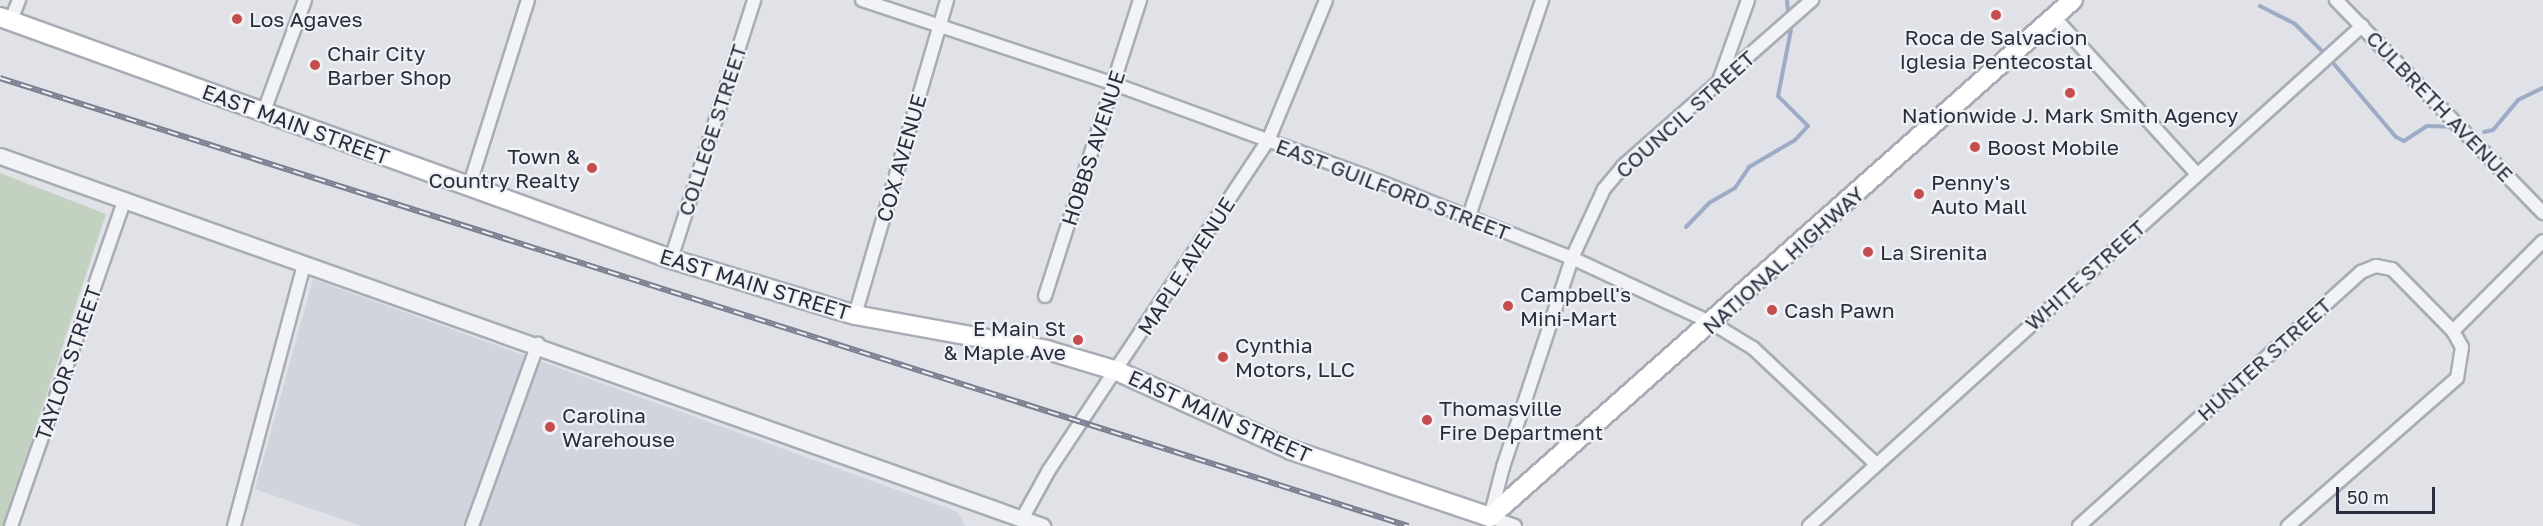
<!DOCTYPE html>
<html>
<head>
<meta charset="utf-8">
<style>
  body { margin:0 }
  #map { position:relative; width:2543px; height:526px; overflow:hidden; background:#e0e2e8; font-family:"Golos Text",sans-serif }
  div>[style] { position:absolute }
  .built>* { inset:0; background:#d2d4dd }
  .green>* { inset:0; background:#c3d1c1 }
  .stream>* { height:4px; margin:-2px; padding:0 2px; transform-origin:2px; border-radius:2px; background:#9dabc6 }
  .roads { filter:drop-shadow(2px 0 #a9acb5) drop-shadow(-2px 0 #a9acb5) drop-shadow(0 2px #a9acb5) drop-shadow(0 -2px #a9acb5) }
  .minor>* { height:12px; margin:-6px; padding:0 6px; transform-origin:6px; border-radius:6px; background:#f2f3f6 }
  .tertiary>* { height:15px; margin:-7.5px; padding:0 7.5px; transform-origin:7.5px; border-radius:7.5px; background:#f2f3f6 }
  .secondary>* { height:18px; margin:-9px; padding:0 9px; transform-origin:9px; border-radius:9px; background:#fff }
  .rail>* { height:6px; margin-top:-3px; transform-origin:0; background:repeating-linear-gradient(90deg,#eff1f5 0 11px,#7a7f90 0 22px); box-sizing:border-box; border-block:2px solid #7a7f90 }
  .dots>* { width:16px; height:16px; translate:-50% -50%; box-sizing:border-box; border:3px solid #eff1f5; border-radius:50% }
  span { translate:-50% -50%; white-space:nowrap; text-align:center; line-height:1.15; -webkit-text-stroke:4.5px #eff1f5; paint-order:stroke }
  .poi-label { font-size:21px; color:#292e3e }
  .left { translate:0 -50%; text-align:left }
  .right { translate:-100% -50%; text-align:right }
  .street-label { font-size:21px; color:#292e3e }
  .scale { position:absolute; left:2336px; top:487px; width:99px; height:27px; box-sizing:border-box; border:3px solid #292e3e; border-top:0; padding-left:8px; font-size:18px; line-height:21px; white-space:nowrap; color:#292e3e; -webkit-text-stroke:4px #eff1f5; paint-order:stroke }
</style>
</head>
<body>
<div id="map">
  <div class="built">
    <i style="clip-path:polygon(313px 279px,958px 512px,965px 526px,361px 526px,255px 489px)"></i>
  </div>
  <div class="green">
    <i style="clip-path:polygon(0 173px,106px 214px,3px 526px,0 526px)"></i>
  </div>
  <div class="stream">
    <i style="left:1787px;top:0;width:11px;rotate:85deg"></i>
    <i style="left:2260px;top:6px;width:39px;rotate:27deg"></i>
    <i style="left:2295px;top:24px;width:38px;rotate:45deg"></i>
    <i style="left:2334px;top:64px;width:96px;rotate:49.7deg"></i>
    <i style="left:2396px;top:137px;width:9px;rotate:27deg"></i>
    <i style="left:2404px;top:141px;width:27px;rotate:-33deg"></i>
    <i style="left:2427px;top:126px;width:23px;rotate:2deg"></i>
    <i style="left:2484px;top:132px;width:9px;rotate:-13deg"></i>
    <i style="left:2493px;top:130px;width:39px;rotate:-50deg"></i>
    <i style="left:2518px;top:100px;width:28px;rotate:-26deg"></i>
    <i style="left:1686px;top:227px;width:33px;rotate:-46deg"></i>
    <i style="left:1709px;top:203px;width:30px;rotate:-30deg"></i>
    <i style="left:1735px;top:188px;width:25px;rotate:-56deg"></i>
    <i style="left:1749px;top:167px;width:53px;rotate:-30.4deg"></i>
    <i style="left:1795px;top:140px;width:19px;rotate:-47deg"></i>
    <i style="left:1808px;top:126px;width:42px;rotate:-135deg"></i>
    <i style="left:1778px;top:96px;width:67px;rotate:-78.9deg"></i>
  </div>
  <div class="roads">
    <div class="minor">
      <i style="left:862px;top:0;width:266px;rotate:18.4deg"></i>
      <i style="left:1114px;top:84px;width:265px;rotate:20.1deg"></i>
      <i style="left:1363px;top:175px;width:225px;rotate:21.7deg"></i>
      <i style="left:1572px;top:258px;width:154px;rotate:24.9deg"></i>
      <i style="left:1712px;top:323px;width:48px;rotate:31.4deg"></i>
      <i style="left:1753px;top:348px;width:169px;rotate:43.3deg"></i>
      <i style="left:2336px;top:0;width:297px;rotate:45.8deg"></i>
      <i style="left:2054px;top:17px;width:212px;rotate:47.7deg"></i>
      <i style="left:11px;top:20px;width:22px;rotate:-68deg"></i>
      <i style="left:1719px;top:81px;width:86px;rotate:-70.3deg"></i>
      <i style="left:264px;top:111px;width:118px;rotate:-69.7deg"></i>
      <i style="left:469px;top:187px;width:196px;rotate:-72.5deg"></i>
      <i style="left:1469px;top:216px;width:228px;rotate:-71.3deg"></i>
      <i style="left:671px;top:259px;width:272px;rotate:-72.2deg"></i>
      <i style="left:1045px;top:296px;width:311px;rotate:-72.2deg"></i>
      <i style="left:855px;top:315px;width:328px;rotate:-73.7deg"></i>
      <i style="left:2453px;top:331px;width:127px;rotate:-45deg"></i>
      <i style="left:1022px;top:519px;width:56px;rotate:-61.1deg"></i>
      <i style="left:1049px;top:470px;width:395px;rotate:-56.4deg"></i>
      <i style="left:1268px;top:141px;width:152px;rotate:-67.6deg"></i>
      <i style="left:11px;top:526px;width:344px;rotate:-70.8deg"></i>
      <i style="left:234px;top:526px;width:270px;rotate:-75deg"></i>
      <i style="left:472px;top:526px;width:194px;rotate:-70.1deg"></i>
      <i style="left:1515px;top:526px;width:27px;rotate:-160deg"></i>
      <i style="left:1490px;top:517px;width:52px;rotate:-75.4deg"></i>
      <i style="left:1503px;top:467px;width:220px;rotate:-71.7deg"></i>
      <i style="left:1572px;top:258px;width:76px;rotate:-65.1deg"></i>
      <i style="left:1604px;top:189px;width:30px;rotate:-50deg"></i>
      <i style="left:1623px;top:166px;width:252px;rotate:-41.3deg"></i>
      <i style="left:1809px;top:526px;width:746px;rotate:-42.12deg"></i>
      <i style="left:2079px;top:526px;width:380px;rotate:-42deg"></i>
      <i style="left:2361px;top:272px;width:16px;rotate:-22deg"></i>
      <i style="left:2376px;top:266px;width:16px;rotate:11deg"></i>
      <i style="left:2392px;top:269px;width:87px;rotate:45.5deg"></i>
      <i style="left:2453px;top:331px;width:18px;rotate:61deg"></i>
      <i style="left:2462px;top:347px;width:31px;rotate:99deg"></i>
      <i style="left:2457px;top:378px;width:225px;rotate:138.8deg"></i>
    </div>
    <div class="tertiary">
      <i style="left:0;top:156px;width:1106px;rotate:19.55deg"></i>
    </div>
    <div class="secondary">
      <i style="left:0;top:17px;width:713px;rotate:19.83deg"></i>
      <i style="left:671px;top:259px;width:192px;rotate:16.9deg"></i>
      <i style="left:855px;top:315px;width:195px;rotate:10.3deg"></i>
      <i style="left:1047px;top:350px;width:73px;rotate:16.7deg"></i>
      <i style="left:1117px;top:371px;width:191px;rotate:24.4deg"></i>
      <i style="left:1291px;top:450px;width:210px;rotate:18.6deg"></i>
      <i style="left:1490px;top:517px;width:779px;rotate:-41.57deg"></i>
    </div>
  </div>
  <div class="rail">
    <i style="left:0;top:78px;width:1478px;rotate:17.65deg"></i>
  </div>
  <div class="dots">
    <i style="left:1996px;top:15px;background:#c64c4d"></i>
    <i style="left:237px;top:19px;background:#c64c4d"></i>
    <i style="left:315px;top:65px;background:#c64c4d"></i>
    <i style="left:2070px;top:93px;background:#c64c4d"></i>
    <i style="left:1975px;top:147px;background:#c64c4d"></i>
    <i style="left:592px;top:168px;background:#c64c4d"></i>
    <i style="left:1919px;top:194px;background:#c64c4d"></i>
    <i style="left:1868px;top:252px;background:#c64c4d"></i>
    <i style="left:1508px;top:306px;background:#c64c4d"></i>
    <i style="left:1772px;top:310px;background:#c64c4d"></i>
    <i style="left:1078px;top:340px;background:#c64c4d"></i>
    <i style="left:1223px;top:357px;background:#c64c4d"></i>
    <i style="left:1427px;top:420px;background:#c64c4d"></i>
    <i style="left:550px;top:427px;background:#c64c4d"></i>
  </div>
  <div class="poi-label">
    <span class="left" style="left:249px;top:19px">Los Agaves</span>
    <span style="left:1996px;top:49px">Roca de Salvacion<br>Iglesia Pentecostal</span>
    <span class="left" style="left:327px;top:65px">Chair City<br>Barber Shop</span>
    <span style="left:2070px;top:115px">Nationwide J. Mark Smith Agency</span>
    <span class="left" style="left:1987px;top:147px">Boost Mobile</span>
    <span class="right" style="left:580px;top:168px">Town &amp;<br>Country Realty</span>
    <span class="left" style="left:1931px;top:194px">Penny's<br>Auto Mall</span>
    <span class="left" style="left:1880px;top:252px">La Sirenita</span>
    <span class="left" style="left:1520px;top:306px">Campbell's<br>Mini-Mart</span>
    <span class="left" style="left:1784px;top:310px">Cash Pawn</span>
    <span class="right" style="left:1066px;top:340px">E Main St<br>&amp; Maple Ave</span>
    <span class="left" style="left:1235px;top:357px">Cynthia<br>Motors, LLC</span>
    <span class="left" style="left:1439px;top:420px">Thomasville<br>Fire Department</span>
    <span class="left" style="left:562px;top:427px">Carolina<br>Warehouse</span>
  </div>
  <div class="street-label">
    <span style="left:2440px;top:106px;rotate:46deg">CULBRETH AVENUE</span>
    <span style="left:1685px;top:114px;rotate:-42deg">COUNCIL STREET</span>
    <span style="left:296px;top:124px;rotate:20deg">EAST MAIN STREET</span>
    <span style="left:712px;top:130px;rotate:-72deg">COLLEGE STREET</span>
    <span style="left:1093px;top:148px;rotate:-72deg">HOBBS AVENUE</span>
    <span style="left:901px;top:158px;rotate:-74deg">COX AVENUE</span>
    <span style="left:1393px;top:189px;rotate:21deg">EAST GUILFORD STREET</span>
    <span style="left:1783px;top:260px;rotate:-42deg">NATIONAL HIGHWAY</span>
    <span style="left:1186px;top:266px;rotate:-57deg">MAPLE AVENUE</span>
    <span style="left:2085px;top:275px;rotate:-42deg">WHITE STREET</span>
    <span style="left:755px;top:284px;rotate:17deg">EAST MAIN STREET</span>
    <span style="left:2264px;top:359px;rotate:-42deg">HUNTER STREET</span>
    <span style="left:68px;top:363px;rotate:-71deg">TAYLOR STREET</span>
    <span style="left:1220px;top:416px;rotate:24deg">EAST MAIN STREET</span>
  </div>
  <div class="scale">50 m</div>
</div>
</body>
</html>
